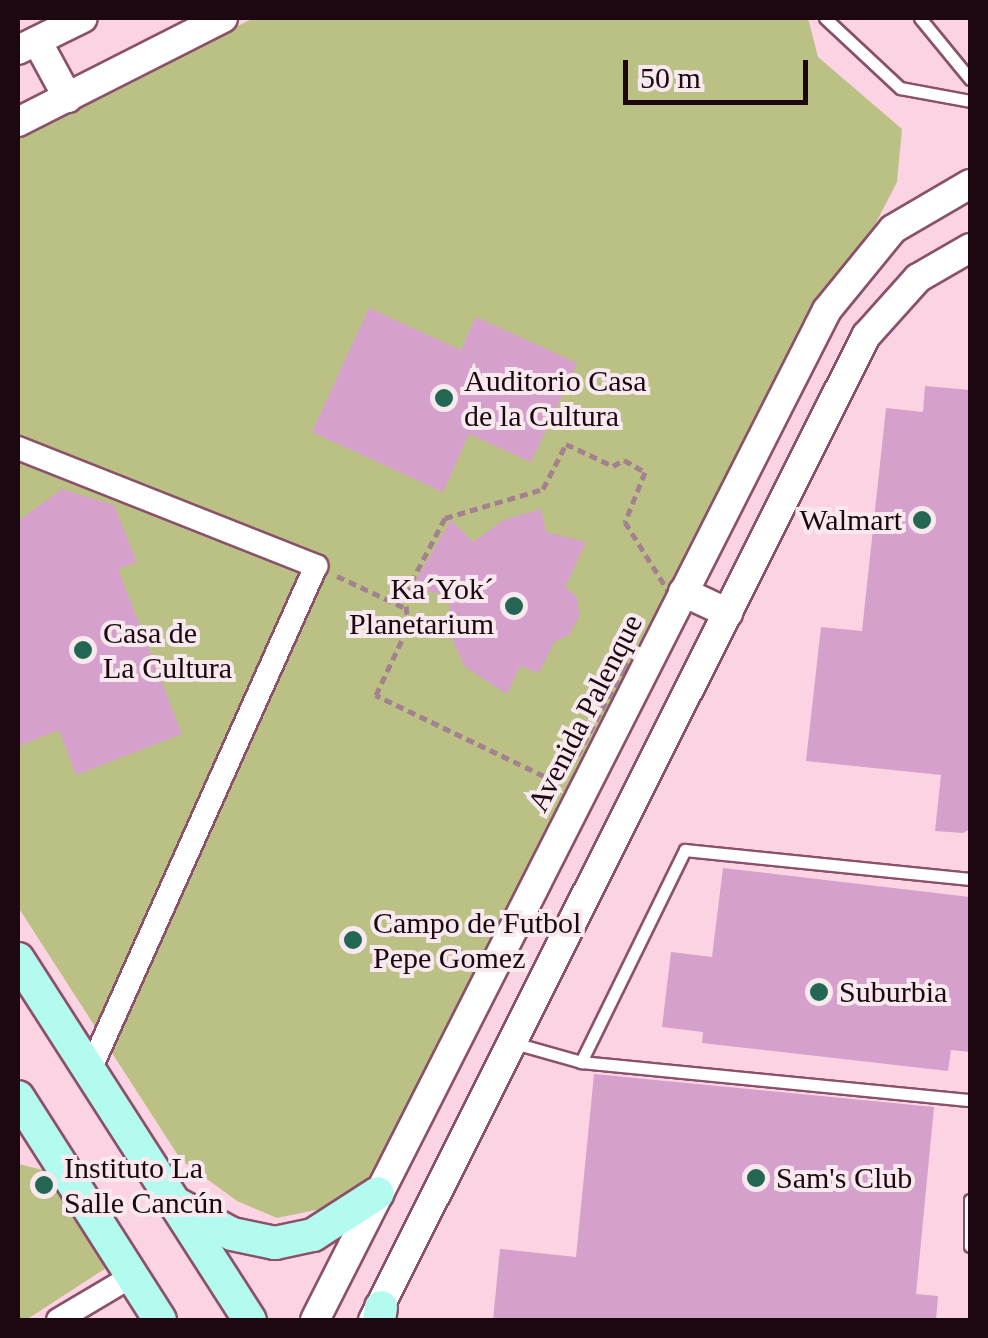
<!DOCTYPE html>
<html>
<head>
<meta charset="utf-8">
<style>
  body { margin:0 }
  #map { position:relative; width:988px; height:1338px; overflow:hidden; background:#fcd3e3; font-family:Georgia,serif }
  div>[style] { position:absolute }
  .green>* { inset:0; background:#bbc185 }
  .building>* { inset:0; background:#d5a0cb }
  .path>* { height:5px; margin-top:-2.5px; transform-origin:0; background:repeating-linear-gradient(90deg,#a3818f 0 8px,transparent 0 13px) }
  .roads { filter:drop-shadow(2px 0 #8b516a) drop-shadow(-2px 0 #8b516a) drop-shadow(0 2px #8b516a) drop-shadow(0 -2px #8b516a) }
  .service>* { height:11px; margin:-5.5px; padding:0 5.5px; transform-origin:5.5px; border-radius:5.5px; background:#fff }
  .minor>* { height:22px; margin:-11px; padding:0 11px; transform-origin:11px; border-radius:11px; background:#fff }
  .tertiary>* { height:28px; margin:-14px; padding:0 14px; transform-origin:14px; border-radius:14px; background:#fff }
  .secondary>* { height:32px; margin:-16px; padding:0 16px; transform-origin:16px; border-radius:16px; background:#b3fbee }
  .dots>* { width:28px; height:28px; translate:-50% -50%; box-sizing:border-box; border:5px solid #f7e9ee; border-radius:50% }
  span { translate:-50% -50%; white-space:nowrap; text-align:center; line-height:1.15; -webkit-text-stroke:8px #f7e9ee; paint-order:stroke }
  .poi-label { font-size:30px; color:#1d0711 }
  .left { translate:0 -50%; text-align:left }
  .right { translate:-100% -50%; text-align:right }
  .street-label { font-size:30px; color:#1d0711 }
  .frame { position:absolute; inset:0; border:20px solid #1d0711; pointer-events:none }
  .scale { position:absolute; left:623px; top:60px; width:185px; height:45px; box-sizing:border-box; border:5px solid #1d0711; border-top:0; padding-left:12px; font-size:30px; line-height:35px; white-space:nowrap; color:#1d0711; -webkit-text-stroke:8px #f7e9ee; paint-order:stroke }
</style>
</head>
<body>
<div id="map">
  <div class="green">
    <i style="clip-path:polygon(254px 18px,808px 18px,818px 57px,902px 129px,897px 182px,388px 1171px,340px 1205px,277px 1218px,237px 1201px,181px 1160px,18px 907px,18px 134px)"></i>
    <i style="clip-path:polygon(18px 1164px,43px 1170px,106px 1268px,26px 1320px,18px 1320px)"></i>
  </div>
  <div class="building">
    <i style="clip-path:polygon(369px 308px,461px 350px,476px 317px,577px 363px,531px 462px,469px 434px,443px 492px,312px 432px)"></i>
    <i style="clip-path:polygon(925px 386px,970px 390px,970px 829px,963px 833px,935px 831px,941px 775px,806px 761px,821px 627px,862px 631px,886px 408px,923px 412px)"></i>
    <i style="clip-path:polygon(62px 489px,114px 505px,137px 562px,118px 569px,182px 734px,76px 775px,59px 730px,18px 746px,18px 521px)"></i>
    <i style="clip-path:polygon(541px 509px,546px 532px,586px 542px,565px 587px,576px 596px,580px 615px,569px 635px,554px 642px,539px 673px,520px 666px,507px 694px,464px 666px,450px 633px,449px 596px,412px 587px,451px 520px,473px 542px,504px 520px)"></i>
    <i style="clip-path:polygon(723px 868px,970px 897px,970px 1052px,951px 1050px,948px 1071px,702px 1043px,703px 1032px,662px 1027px,671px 952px,712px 957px)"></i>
    <i style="clip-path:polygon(594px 1074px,934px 1107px,916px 1294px,938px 1296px,936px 1320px,493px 1320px,500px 1249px,576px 1257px)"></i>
  </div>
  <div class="path">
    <i style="left:566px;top:444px;width:52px;rotate:25.1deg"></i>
    <i style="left:613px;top:466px;width:13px;rotate:-29deg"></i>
    <i style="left:624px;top:460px;width:24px;rotate:30deg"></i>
    <i style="left:645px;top:472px;width:54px;rotate:111.8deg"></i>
    <i style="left:625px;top:522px;width:89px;rotate:57.9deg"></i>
    <i style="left:672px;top:597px;width:54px;rotate:119deg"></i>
    <i style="left:646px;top:644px;width:33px;rotate:133deg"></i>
    <i style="left:624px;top:668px;width:102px;rotate:118.1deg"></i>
    <i style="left:576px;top:758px;width:37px;rotate:151deg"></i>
    <i style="left:544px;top:776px;width:187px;rotate:-154.3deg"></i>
    <i style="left:376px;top:695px;width:75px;rotate:-64.8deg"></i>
    <i style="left:408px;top:627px;width:33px;rotate:-95deg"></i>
    <i style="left:405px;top:594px;width:86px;rotate:-62.2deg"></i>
    <i style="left:445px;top:518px;width:102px;rotate:-16.5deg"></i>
    <i style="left:543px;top:489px;width:51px;rotate:-62.9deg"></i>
    <i style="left:337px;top:576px;width:77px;rotate:25.2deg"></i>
  </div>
  <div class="roads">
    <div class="service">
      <i style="left:825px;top:18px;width:103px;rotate:43deg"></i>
      <i style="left:900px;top:88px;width:71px;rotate:10.5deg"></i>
      <i style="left:920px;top:18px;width:79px;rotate:50.7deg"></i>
      <i style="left:514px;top:1043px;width:70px;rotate:15.8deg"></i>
      <i style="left:581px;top:1062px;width:391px;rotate:5.6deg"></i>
      <i style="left:581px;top:1062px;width:236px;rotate:-63.9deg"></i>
      <i style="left:685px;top:850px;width:286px;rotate:5.8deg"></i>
      <i style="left:970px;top:1200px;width:46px;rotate:90deg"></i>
    </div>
    <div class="minor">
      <i style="left:18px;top:448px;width:321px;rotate:21.6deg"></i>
      <i style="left:316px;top:566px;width:555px;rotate:114.16deg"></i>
      <i style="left:58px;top:1320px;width:86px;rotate:-30.7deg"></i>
    </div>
    <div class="tertiary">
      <i style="left:37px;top:41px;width:65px;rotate:61.5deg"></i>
      <i style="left:18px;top:50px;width:72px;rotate:-26.2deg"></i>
      <i style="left:18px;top:122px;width:230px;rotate:-26.9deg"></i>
      <i style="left:683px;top:592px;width:50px;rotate:25deg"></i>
      <i style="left:315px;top:1320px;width:1132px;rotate:-63.12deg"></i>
      <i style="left:827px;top:310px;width:104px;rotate:-50.8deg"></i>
      <i style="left:893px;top:229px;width:89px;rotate:-30.3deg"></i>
      <i style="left:373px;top:1320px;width:1101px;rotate:-63.39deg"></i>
      <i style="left:866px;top:336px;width:78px;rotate:-48.1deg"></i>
      <i style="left:918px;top:278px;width:60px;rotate:-30deg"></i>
    </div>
    <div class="secondary">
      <i style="left:18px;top:959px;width:429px;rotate:57.3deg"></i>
      <i style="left:18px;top:1097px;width:264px;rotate:57.5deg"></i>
      <i style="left:179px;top:1205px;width:60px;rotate:28.7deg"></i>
      <i style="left:232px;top:1234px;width:44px;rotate:11.8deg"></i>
      <i style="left:275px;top:1243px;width:39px;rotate:-12deg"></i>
      <i style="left:313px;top:1235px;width:77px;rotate:-32.9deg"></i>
      <i style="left:379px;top:1320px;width:13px;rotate:-81deg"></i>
    </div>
  </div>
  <div class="dots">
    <i style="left:444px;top:398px;background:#246654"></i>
    <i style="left:922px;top:520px;background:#246654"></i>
    <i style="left:514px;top:606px;background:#246654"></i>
    <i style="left:83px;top:650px;background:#246654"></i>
    <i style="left:353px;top:940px;background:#246654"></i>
    <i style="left:819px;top:992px;background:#246654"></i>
    <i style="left:756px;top:1178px;background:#246654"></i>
    <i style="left:44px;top:1185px;background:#246654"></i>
  </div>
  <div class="poi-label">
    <span class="left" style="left:464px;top:398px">Auditorio Casa<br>de la Cultura</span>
    <span class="right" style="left:902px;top:520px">Walmart</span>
    <span class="right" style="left:494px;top:606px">Ka´Yok´<br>Planetarium</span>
    <span class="left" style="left:103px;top:650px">Casa de<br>La Cultura</span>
    <span class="left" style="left:373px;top:940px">Campo de Futbol<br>Pepe Gomez</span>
    <span class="left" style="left:839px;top:992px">Suburbia</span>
    <span class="left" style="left:64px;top:1185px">Instituto La<br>Salle Cancún</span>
    <span class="left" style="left:776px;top:1178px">Sam's Club</span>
  </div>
  <div class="street-label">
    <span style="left:585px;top:713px;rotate:-63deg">Avenida Palenque</span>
  </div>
  <div class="frame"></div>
  <div class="scale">50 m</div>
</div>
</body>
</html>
